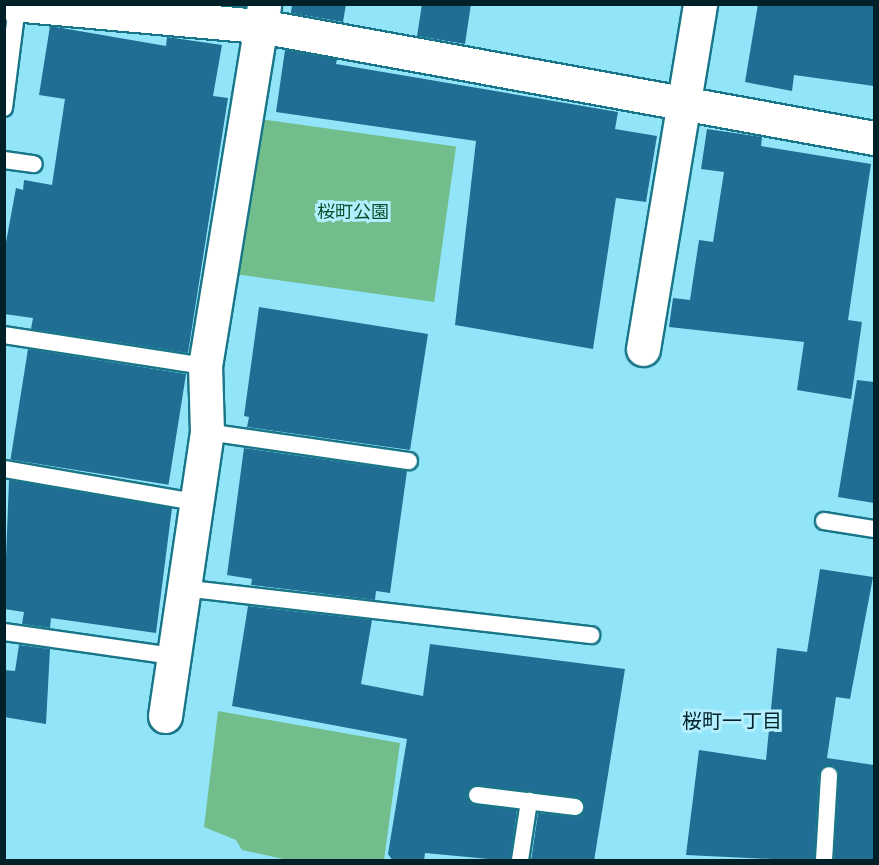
<!DOCTYPE html>
<html>
<head>
<meta charset="utf-8">
<style>
  body { margin:0 }
  #map { position:relative; width:879px; height:865px; overflow:hidden; background:#92e5f9; font-family:"Roboto Condensed","Noto Sans JP",sans-serif }
  div>[style] { position:absolute }
  .green>* { inset:0; background:#71be8c; transform-origin:0 0 }
  .building>* { inset:0; background:#206e94; transform-origin:0 0 }
  .path>* { height:4px; margin-top:-2px; transform-origin:0; background:repeating-linear-gradient(90deg,#5492a0 0 6px,transparent 0 9px) }
  .roads { filter:drop-shadow(2px 0 #197688) drop-shadow(-2px 0 #197688) drop-shadow(0 2px #197688) drop-shadow(0 -2px #197688) }
  .service>* { height:16px; margin:-8px; padding:0 8px; transform-origin:8px; border-radius:8px; background:#fff }
  .minor>* { height:33px; margin:-16.5px; padding:0 16.5px; transform-origin:16.5px; border-radius:16.5px; background:#fff }
  span { translate:-50% -50%; white-space:nowrap; text-align:center; line-height:1.15; -webkit-text-stroke:6px #b3effe; paint-order:stroke }
  .park-label { font-size:18px; color:#0b502d }
  .neighbourhood-label { font-size:20px; color:#002128 }
  .frame { position:absolute; inset:0; border:6px solid #002128; pointer-events:none }
</style>
</head>
<body>
<div id="map">
  <div class="green">
    <i style="left:260px;top:119px;width:198px;height:157px;rotate:8deg"></i>
    <i style="clip-path:polygon(218px 711px,400px 743px,384px 860px,288px 860px,242px 850px,236px 840px,204px 827px)"></i>
  </div>
  <div class="building">
    <i style="clip-path:polygon(292px 4px,346px 4px,343px 22px,291px 13px)"></i>
    <i style="clip-path:polygon(422px 4px,471px 4px,465px 44px,417px 36px)"></i>
    <i style="clip-path:polygon(758px 4px,874px 4px,874px 86px,794px 75px,792px 91px,745px 82px)"></i>
    <i style="clip-path:polygon(50px 26px,166px 46px,167px 37px,222px 45px,213px 96px,228px 98px,188px 353px,31px 329px,33px 318px,4px 314px,4px 253px,16px 188px,23px 190px,24px 180px,52px 185px,65px 99px,39px 95px)"></i>
    <i style="clip-path:polygon(285px 50px,337px 59px,336px 64px,618px 112px,615px 129px,657px 136px,646px 202px,616px 198px,593px 349px,455px 325px,476px 141px,276px 112px)"></i>
    <i style="clip-path:polygon(707px 129px,762px 137px,761px 146px,871px 164px,848px 320px,862px 322px,851px 399px,797px 390px,804px 342px,669px 327px,673px 298px,690px 300px,699px 240px,713px 242px,724px 172px,701px 169px)"></i>
    <i style="clip-path:polygon(259px 307px,428px 334px,410px 450px,247px 427px,249px 417px,244px 416px)"></i>
    <i style="left:28px;top:349px;width:160px;height:112px;rotate:9deg"></i>
    <i style="clip-path:polygon(857px 380px,874px 382px,874px 503px,838px 497px)"></i>
    <i style="clip-path:polygon(244px 448px,407px 471px,390px 593px,376px 591px,375px 600px,251px 585px,252px 579px,227px 575px)"></i>
    <i style="clip-path:polygon(9px 480px,172px 508px,156px 633px,51px 618px,50px 628px,22px 624px,24px 612px,4px 609px)"></i>
    <i style="clip-path:polygon(820px 569px,873px 577px,850px 699px,836px 697px,827px 758px,874px 765px,874px 861px,834px 861px,839px 775px,829px 765px,819px 774px,814px 861px,686px 855px,699px 750px,766px 760px,777px 648px,807px 652px)"></i>
    <i style="clip-path:polygon(248px 606px,372px 620px,361px 684px,423px 696px,430px 644px,625px 669px,594px 861px,531px 861px,538px 813px,579px 817px,585px 808px,581px 798px,478px 785px,467px 793px,471px 804px,517px 810px,510px 861px,425px 853px,424px 861px,393px 861px,388px 854px,407px 739px,232px 706px)"></i>
    <i style="clip-path:polygon(19px 645px,50px 649px,46px 724px,4px 717px,4px 670px,15px 671px)"></i>
  </div>
  <div class="path">
    <i style="left:269px;top:860px;width:1px;rotate:-90deg"></i>
  </div>
  <div class="roads">
    <div class="service">
      <i style="left:4px;top:108px;width:103px;rotate:-82.7deg"></i>
      <i style="left:4px;top:160px;width:30px;rotate:8deg"></i>
      <i style="left:4px;top:335px;width:203px;rotate:8.8deg"></i>
      <i style="left:207px;top:432px;width:204px;rotate:8.2deg"></i>
      <i style="left:4px;top:469px;width:195px;rotate:9.8deg"></i>
      <i style="left:824px;top:521px;width:51px;rotate:9.1deg"></i>
      <i style="left:183px;top:588px;width:411px;rotate:6.6deg"></i>
      <i style="left:4px;top:632px;width:171px;rotate:8.1deg"></i>
      <i style="left:477px;top:795px;width:99px;rotate:7deg"></i>
      <i style="left:520px;top:860px;width:60px;rotate:-81.3deg"></i>
      <i style="left:824px;top:860px;width:85px;rotate:-86.6deg"></i>
    </div>
    <div class="minor">
      <i style="left:12px;top:4px;width:249px;rotate:5.1deg"></i>
      <i style="left:260px;top:26px;width:624px;rotate:10.34deg"></i>
      <i style="left:643px;top:349px;width:350px;rotate:-80.6deg"></i>
      <i style="left:165px;top:716px;width:287px;rotate:-81.6deg"></i>
      <i style="left:207px;top:432px;width:66px;rotate:-91.7deg"></i>
      <i style="left:205px;top:366px;width:365px;rotate:-80.7deg"></i>
    </div>
  </div>
  <div class="park-label">
    <span style="left:353px;top:212px">桜町公園</span>
  </div>
  <div class="neighbourhood-label">
    <span style="left:732px;top:721px">桜町一丁目</span>
  </div>
  <div class="frame"></div>
</div>
</body>
</html>
